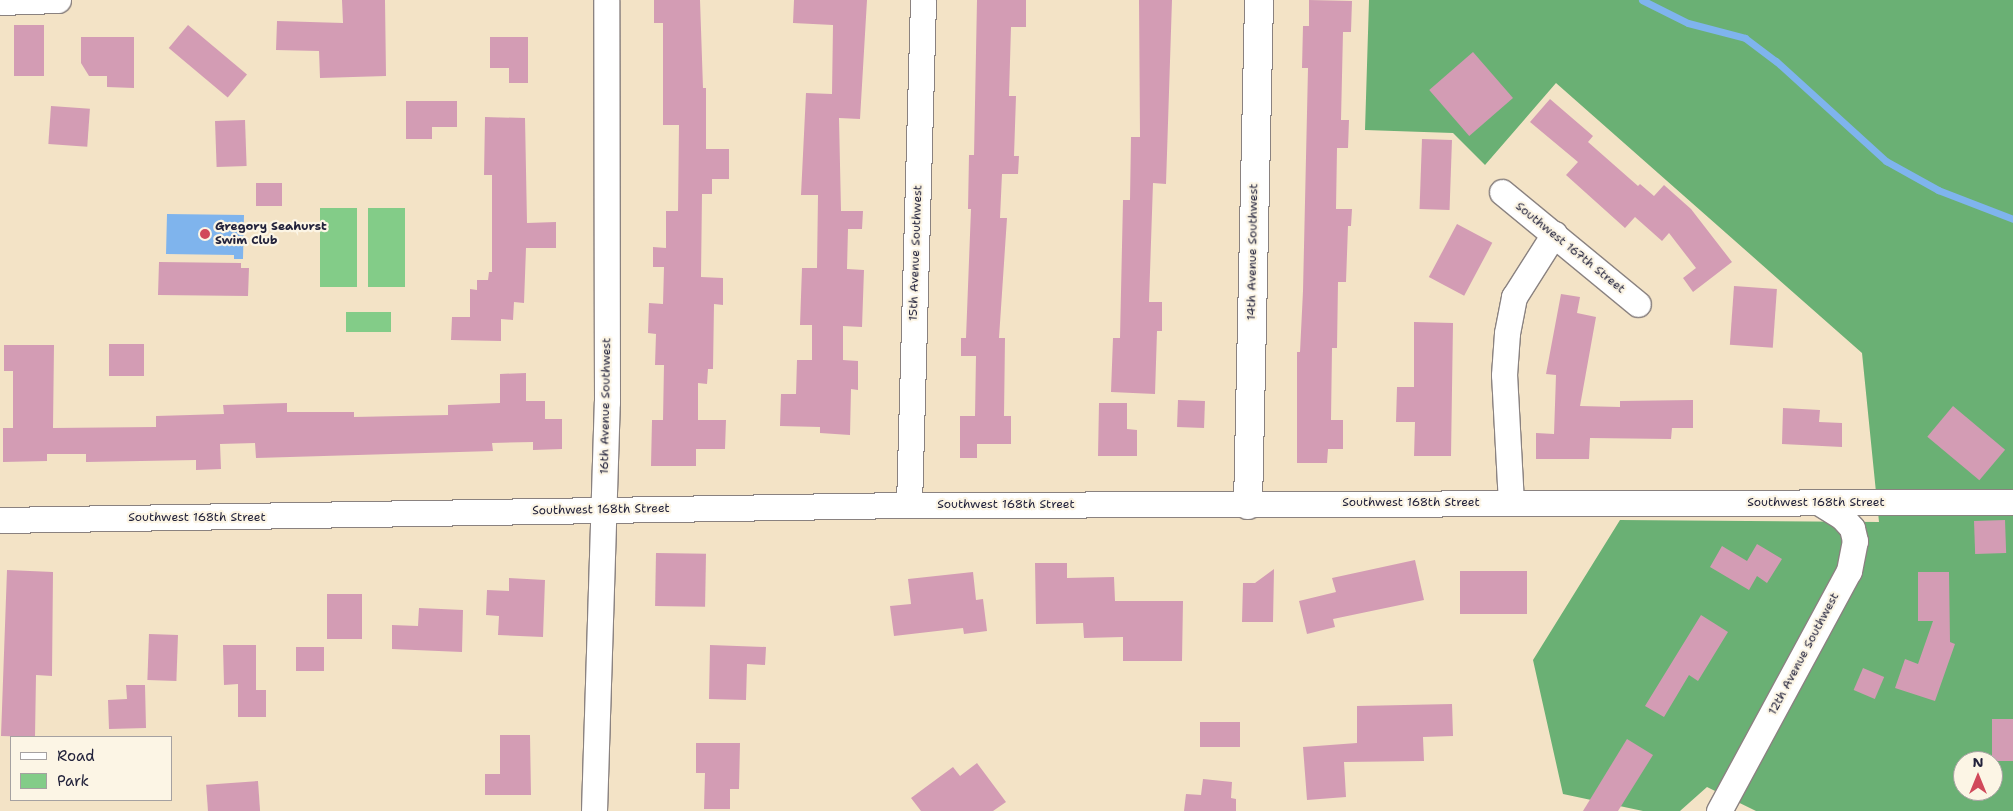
<!DOCTYPE html>
<html>
<head>
<meta charset="utf-8">
<style>
  body { margin:0 }
  #map { position:relative; width:2013px; height:811px; overflow:hidden; background:#f3e3c6; font-family:"Shantell Sans",sans-serif }
  div>[style] { position:absolute }
  .green>* { inset:0; background:#83cc88; transform-origin:0 0 }
  .forest>* { inset:0; background:#6ab074 }
  .water>* { inset:0; background:#7fb4ed }
  .stream>* { height:7px; margin:-3.5px; padding:0 3.5px; transform-origin:3.5px; border-radius:3.5px; background:#7fb4ed }
  .building>* { inset:0; background:#d39cb4; transform-origin:0 0 }
  .roads { filter:drop-shadow(1px 0 #8a8280) drop-shadow(-1px 0 #8a8280) drop-shadow(0 1px #8a8280) drop-shadow(0 -1px #8a8280) }
  .street>* { height:25px; margin:-12.5px; padding:0 12.5px; transform-origin:12.5px; border-radius:12.5px; background:#fff }
  .secondary>* { height:28px; margin:-14px; padding:0 14px; transform-origin:14px; border-radius:14px; background:#fff }
  .dots>* { width:14px; height:14px; translate:-50% -50%; box-sizing:border-box; border:2px solid #fcf5e5; border-radius:50% }
  span { translate:-50% -50%; white-space:nowrap; text-align:center; line-height:1.15; -webkit-text-stroke:4.5px #fcf5e5; paint-order:stroke }
  .poi-label { font-size:12px; color:#22223b; font-weight:700 }
  .left { translate:0 -50%; text-align:left }
  .street-label { font-size:12px; color:#22223b }
  .legend { position:absolute; left:10px; top:736px; width:162px; height:65px; box-sizing:border-box; background:#fcf5e5; border:1px solid #a5a1a1; margin:0; padding:6px 9px; list-style:none; font-size:15px; color:#22223b }
  .legend li { display:flex; align-items:center; gap:10px; height:25px }
  .legend b { width:25px; border:1px solid #a5a1a1 }
  .north { position:absolute; left:1953px; top:751px; width:50px; height:50px; box-sizing:border-box; background:#fcf5e5; border:1px solid #a5a1a1; border-radius:50%; rotate:0deg; font-size:14px; font-weight:700; line-height:20px; text-align:center; color:#22223b }
  .north::after { content:''; display:block; margin:auto; width:18px; height:22px; background:#d1495b; clip-path:polygon(50% 0,100% 100%,50% 72%,0 100%) }
</style>
</head>
<body>
<div id="map">
  <div class="green">
    <i style="left:320px;top:208px;width:37px;height:79px"></i>
    <i style="left:368px;top:208px;width:37px;height:79px"></i>
    <i style="left:346px;top:312px;width:45px;height:20px"></i>
  </div>
  <div class="forest">
    <i style="clip-path:polygon(evenodd,1369px 0,2013px 0,2013px 811px,1756px 811px,1707px 787px,1680px 811px,1643px 811px,1563px 794px,1533px 660px,1620px 520px,1879px 522px,1862px 353px,1556px 83px,1485px 165px,1453px 133px,1365px 130px,1369px 0,1963px 761px,1993px 761px,1993px 791px,1963px 791px,1963px 761px)"></i>
  </div>
  <div class="water">
    <i style="clip-path:polygon(167px 214px,244px 215px,243px 259px,234px 259px,234px 255px,166px 254px)"></i>
  </div>
  <div class="stream">
    <i style="left:1642px;top:0;width:51px;rotate:26.6deg"></i>
    <i style="left:1688px;top:23px;width:59px;rotate:14.7deg"></i>
    <i style="left:1745px;top:38px;width:39px;rotate:37deg"></i>
    <i style="left:1776px;top:61px;width:149px;rotate:42.3deg"></i>
    <i style="left:1886px;top:161px;width:60px;rotate:29.1deg"></i>
    <i style="left:1938px;top:190px;width:80px;rotate:21.1deg"></i>
  </div>
  <div class="building">
    <i style="clip-path:polygon(342px 0,385px 0,386px 76px,320px 78px,319px 51px,276px 50px,277px 21px,343px 23px)"></i>
    <i style="clip-path:polygon(654px 0,700px 0,703px 88px,706px 88px,706px 149px,729px 149px,729px 179px,712px 179px,712px 194px,702px 194px,701px 277px,723px 278px,723px 305px,714px 304px,713px 369px,708px 369px,707px 384px,698px 383px,698px 420px,726px 420px,725px 449px,696px 449px,696px 466px,651px 466px,652px 420px,663px 420px,664px 365px,655px 365px,656px 334px,648px 333px,649px 303px,663px 304px,664px 267px,653px 267px,653px 247px,666px 248px,666px 211px,678px 211px,679px 125px,663px 125px,663px 23px,654px 23px)"></i>
    <i style="clip-path:polygon(794px 0,867px 0,860px 119px,839px 118px,841px 211px,863px 211px,862px 229px,848px 229px,847px 269px,864px 270px,862px 327px,843px 326px,843px 360px,858px 361px,858px 390px,851px 389px,850px 435px,820px 433px,820px 427px,780px 426px,781px 394px,796px 394px,797px 360px,812px 360px,812px 325px,800px 325px,802px 268px,817px 268px,818px 195px,801px 195px,806px 93px,832px 94px,833px 25px,793px 23px)"></i>
    <i style="clip-path:polygon(977px 0,1026px 0,1026px 27px,1011px 27px,1009px 96px,1016px 96px,1014px 156px,1019px 156px,1018px 174px,1002px 174px,1000px 218px,1007px 218px,999px 338px,1005px 338px,1004px 416px,1011px 416px,1011px 444px,977px 444px,977px 458px,960px 458px,960px 416px,975px 416px,976px 356px,961px 356px,961px 338px,966px 338px,971px 209px,968px 209px,969px 155px,974px 155px)"></i>
    <i style="clip-path:polygon(1139px 0,1172px 0,1166px 184px,1153px 183px,1149px 302px,1162px 302px,1162px 331px,1157px 331px,1155px 394px,1111px 392px,1113px 338px,1120px 338px,1123px 200px,1130px 200px,1131px 137px,1140px 137px)"></i>
    <i style="clip-path:polygon(1309px 0,1352px 1px,1351px 32px,1343px 32px,1341px 120px,1349px 120px,1348px 148px,1337px 148px,1336px 209px,1352px 209px,1351px 226px,1348px 226px,1346px 282px,1338px 282px,1337px 348px,1332px 348px,1331px 420px,1343px 420px,1343px 449px,1328px 449px,1327px 463px,1297px 463px,1297px 352px,1300px 352px,1303px 291px,1308px 68px,1302px 68px,1303px 26px,1309px 26px)"></i>
    <i style="left:14px;top:25px;width:30px;height:51px"></i>
    <i style="left:188px;top:25px;width:77px;height:30px;rotate:40deg"></i>
    <i style="clip-path:polygon(81px 37px,134px 37px,134px 88px,107px 87px,107px 76px,89px 76px,81px 63px)"></i>
    <i style="clip-path:polygon(490px 37px,528px 37px,528px 83px,509px 83px,509px 68px,490px 68px)"></i>
    <i style="left:1473px;top:52px;width:61px;height:58px;rotate:49deg"></i>
    <i style="clip-path:polygon(1550px 99px,1593px 136px,1588px 142px,1638px 186px,1640px 184px,1654px 196px,1664px 185px,1691px 209px,1732px 262px,1693px 292px,1683px 278px,1696px 268px,1669px 233px,1662px 241px,1635px 217px,1625px 228px,1566px 175px,1578px 162px,1530px 122px)"></i>
    <i style="clip-path:polygon(406px 101px,457px 101px,457px 127px,432px 127px,432px 139px,406px 139px)"></i>
    <i style="left:51px;top:106px;width:39px;height:38px;rotate:4deg"></i>
    <i style="clip-path:polygon(485px 117px,525px 118px,527px 223px,556px 222px,556px 248px,526px 248px,524px 303px,514px 302px,513px 320px,501px 319px,501px 341px,451px 340px,452px 317px,470px 317px,470px 289px,477px 290px,477px 280px,488px 280px,489px 272px,492px 272px,492px 175px,484px 175px)"></i>
    <i style="left:245px;top:120px;width:46px;height:30px;rotate:88deg"></i>
    <i style="left:1422px;top:139px;width:30px;height:70px;rotate:2deg"></i>
    <i style="left:256px;top:183px;width:26px;height:23px"></i>
    <i style="left:1457px;top:224px;width:40px;height:60px;rotate:28deg"></i>
    <i style="clip-path:polygon(159px 262px,241px 263px,241px 268px,249px 268px,248px 296px,158px 295px)"></i>
    <i style="left:1734px;top:286px;width:43px;height:59px;rotate:4deg"></i>
    <i style="clip-path:polygon(1561px 294px,1580px 297px,1577px 313px,1596px 317px,1580px 406px,1620px 407px,1620px 401px,1693px 400px,1693px 428px,1672px 428px,1671px 439px,1590px 438px,1589px 459px,1536px 459px,1536px 433px,1554px 434px,1556px 375px,1546px 374px)"></i>
    <i style="clip-path:polygon(1414px 322px,1453px 323px,1451px 456px,1414px 456px,1415px 422px,1396px 422px,1397px 387px,1414px 387px)"></i>
    <i style="left:109px;top:344px;width:35px;height:32px"></i>
    <i style="clip-path:polygon(4px 345px,54px 345px,53px 428px,156px 427px,156px 416px,224px 414px,223px 405px,287px 403px,287px 412px,354px 412px,354px 417px,448px 415px,448px 405px,500px 403px,500px 374px,526px 373px,526px 401px,545px 401px,545px 419px,562px 419px,562px 449px,533px 450px,533px 442px,492px 443px,493px 451px,256px 458px,255px 443px,220px 444px,221px 469px,196px 470px,196px 460px,86px 462px,86px 454px,47px 454px,47px 461px,3px 462px,3px 428px,13px 428px,13px 371px,4px 371px)"></i>
    <i style="left:1178px;top:400px;width:27px;height:27px;rotate:2deg"></i>
    <i style="clip-path:polygon(1099px 403px,1127px 403px,1127px 429px,1137px 430px,1137px 456px,1098px 456px)"></i>
    <i style="left:1953px;top:406px;width:68px;height:40px;rotate:40deg"></i>
    <i style="clip-path:polygon(1783px 408px,1820px 410px,1819px 422px,1842px 423px,1842px 447px,1782px 444px)"></i>
    <i style="left:2005px;top:520px;width:33px;height:31px;rotate:88deg"></i>
    <i style="clip-path:polygon(1757px 544px,1782px 559px,1767px 583px,1757px 576px,1749px 590px,1710px 567px,1722px 546px,1747px 561px)"></i>
    <i style="left:656px;top:553px;width:50px;height:53px;rotate:1deg"></i>
    <i style="clip-path:polygon(1415px 560px,1424px 600px,1333px 619px,1335px 627px,1307px 634px,1299px 601px,1336px 592px,1332px 578px)"></i>
    <i style="clip-path:polygon(1035px 563px,1067px 563px,1067px 578px,1114px 577px,1115px 601px,1183px 601px,1182px 661px,1123px 661px,1123px 637px,1084px 638px,1083px 623px,1036px 624px)"></i>
    <i style="clip-path:polygon(1274px 569px,1273px 622px,1242px 622px,1243px 583px,1255px 583px)"></i>
    <i style="clip-path:polygon(7px 570px,53px 572px,52px 676px,36px 675px,35px 737px,1px 736px)"></i>
    <i style="left:1460px;top:571px;width:67px;height:43px"></i>
    <i style="clip-path:polygon(973px 572px,976px 600px,983px 599px,987px 631px,964px 634px,963px 628px,894px 636px,890px 606px,911px 604px,908px 579px)"></i>
    <i style="clip-path:polygon(1918px 572px,1949px 572px,1950px 642px,1955px 644px,1935px 701px,1895px 688px,1905px 659px,1918px 664px,1933px 621px,1918px 621px)"></i>
    <i style="clip-path:polygon(509px 578px,545px 580px,543px 637px,498px 635px,499px 616px,486px 615px,487px 590px,509px 591px)"></i>
    <i style="left:327px;top:594px;width:35px;height:45px"></i>
    <i style="clip-path:polygon(419px 608px,463px 610px,462px 652px,392px 649px,392px 625px,418px 626px)"></i>
    <i style="clip-path:polygon(1701px 615px,1728px 632px,1698px 681px,1689px 675px,1664px 717px,1645px 706px)"></i>
    <i style="left:149px;top:634px;width:29px;height:46px;rotate:2deg"></i>
    <i style="clip-path:polygon(223px 645px,256px 645px,256px 690px,266px 690px,266px 717px,238px 717px,238px 684px,224px 685px)"></i>
    <i style="clip-path:polygon(710px 645px,766px 647px,765px 665px,747px 664px,746px 700px,709px 699px)"></i>
    <i style="left:296px;top:647px;width:28px;height:24px"></i>
    <i style="left:1863px;top:668px;width:23px;height:24px;rotate:23deg"></i>
    <i style="clip-path:polygon(126px 685px,145px 685px,146px 728px,109px 729px,108px 700px,127px 699px)"></i>
    <i style="clip-path:polygon(1452px 704px,1453px 736px,1423px 737px,1424px 761px,1344px 762px,1346px 797px,1307px 800px,1303px 747px,1357px 743px,1357px 706px)"></i>
    <i style="left:1992px;top:719px;width:21px;height:42px"></i>
    <i style="left:1240px;top:722px;width:25px;height:40px;rotate:90deg"></i>
    <i style="clip-path:polygon(500px 735px,530px 735px,531px 795px,485px 795px,485px 774px,500px 774px)"></i>
    <i style="clip-path:polygon(1627px 739px,1653px 755px,1618px 811px,1583px 811px)"></i>
    <i style="clip-path:polygon(696px 743px,740px 743px,739px 789px,730px 789px,730px 809px,704px 809px,705px 773px,696px 773px)"></i>
    <i style="clip-path:polygon(977px 763px,1006px 802px,993px 811px,921px 811px,911px 798px,953px 767px,960px 776px)"></i>
    <i style="clip-path:polygon(1203px 779px,1232px 782px,1231px 798px,1236px 799px,1236px 811px,1184px 811px,1186px 794px,1201px 795px)"></i>
    <i style="left:258px;top:781px;width:30px;height:52px;rotate:86deg"></i>
  </div>
  <div class="roads">
    <div class="street">
      <i style="left:0;top:2px;width:58px;rotate:-2deg"></i>
      <i style="left:1502px;top:192px;width:176px;rotate:39.5deg"></i>
      <i style="left:1511px;top:503px;width:128px;rotate:-93.1deg"></i>
      <i style="left:1504px;top:375px;width:42px;rotate:-85.9deg"></i>
      <i style="left:1507px;top:333px;width:37px;rotate:-79deg"></i>
      <i style="left:1514px;top:297px;width:75px;rotate:-57.6deg"></i>
      <i style="left:909px;top:505px;width:505px;rotate:-88.41deg"></i>
      <i style="left:0;top:520px;width:909px;rotate:-0.95deg"></i>
      <i style="left:909px;top:505px;width:1104px;rotate:-0.16deg"></i>
      <i style="left:594px;top:811px;width:409px;rotate:-88.2deg"></i>
      <i style="left:607px;top:402px;width:402px;rotate:-90.1deg"></i>
      <i style="left:1719px;top:811px;width:273px;rotate:-61.6deg"></i>
      <i style="left:1849px;top:571px;width:31px;rotate:-79deg"></i>
      <i style="left:1855px;top:541px;width:13px;rotate:-103deg"></i>
      <i style="left:1852px;top:528px;width:15px;rotate:-132deg"></i>
      <i style="left:1842px;top:517px;width:26px;rotate:-148deg"></i>
    </div>
    <div class="secondary">
      <i style="left:1248px;top:505px;width:505px;rotate:-88.75deg"></i>
    </div>
  </div>
  <div class="dots">
    <i style="left:205px;top:234px;background:#d1495b"></i>
  </div>
  <div class="poi-label">
    <span class="left" style="left:215px;top:234px">Gregory Seahurst<br>Swim Club</span>
  </div>
  <div class="street-label">
    <span style="left:1570px;top:248px;rotate:39deg">Southwest 167th Street</span>
    <span style="left:1253px;top:252px;rotate:-89deg">14th Avenue Southwest</span>
    <span style="left:916px;top:253px;rotate:-88deg">15th Avenue Southwest</span>
    <span style="left:606px;top:406px;rotate:-89deg">16th Avenue Southwest</span>
    <span style="left:1411px;top:503px">Southwest 168th Street</span>
    <span style="left:1816px;top:503px">Southwest 168th Street</span>
    <span style="left:1006px;top:505px">Southwest 168th Street</span>
    <span style="left:601px;top:510px;rotate:-1deg">Southwest 168th Street</span>
    <span style="left:197px;top:518px">Southwest 168th Street</span>
    <span style="left:1804px;top:654px;rotate:-62deg">12th Avenue Southwest</span>
  </div>
  <ul class="legend">
  <li><b style="height:6px;background:#fff"></b>Road</li>
  <li><b style="height:14px;background:#83cc88"></b>Park</li>
  </ul>
  <div class="north">N</div>
</div>
</body>
</html>
